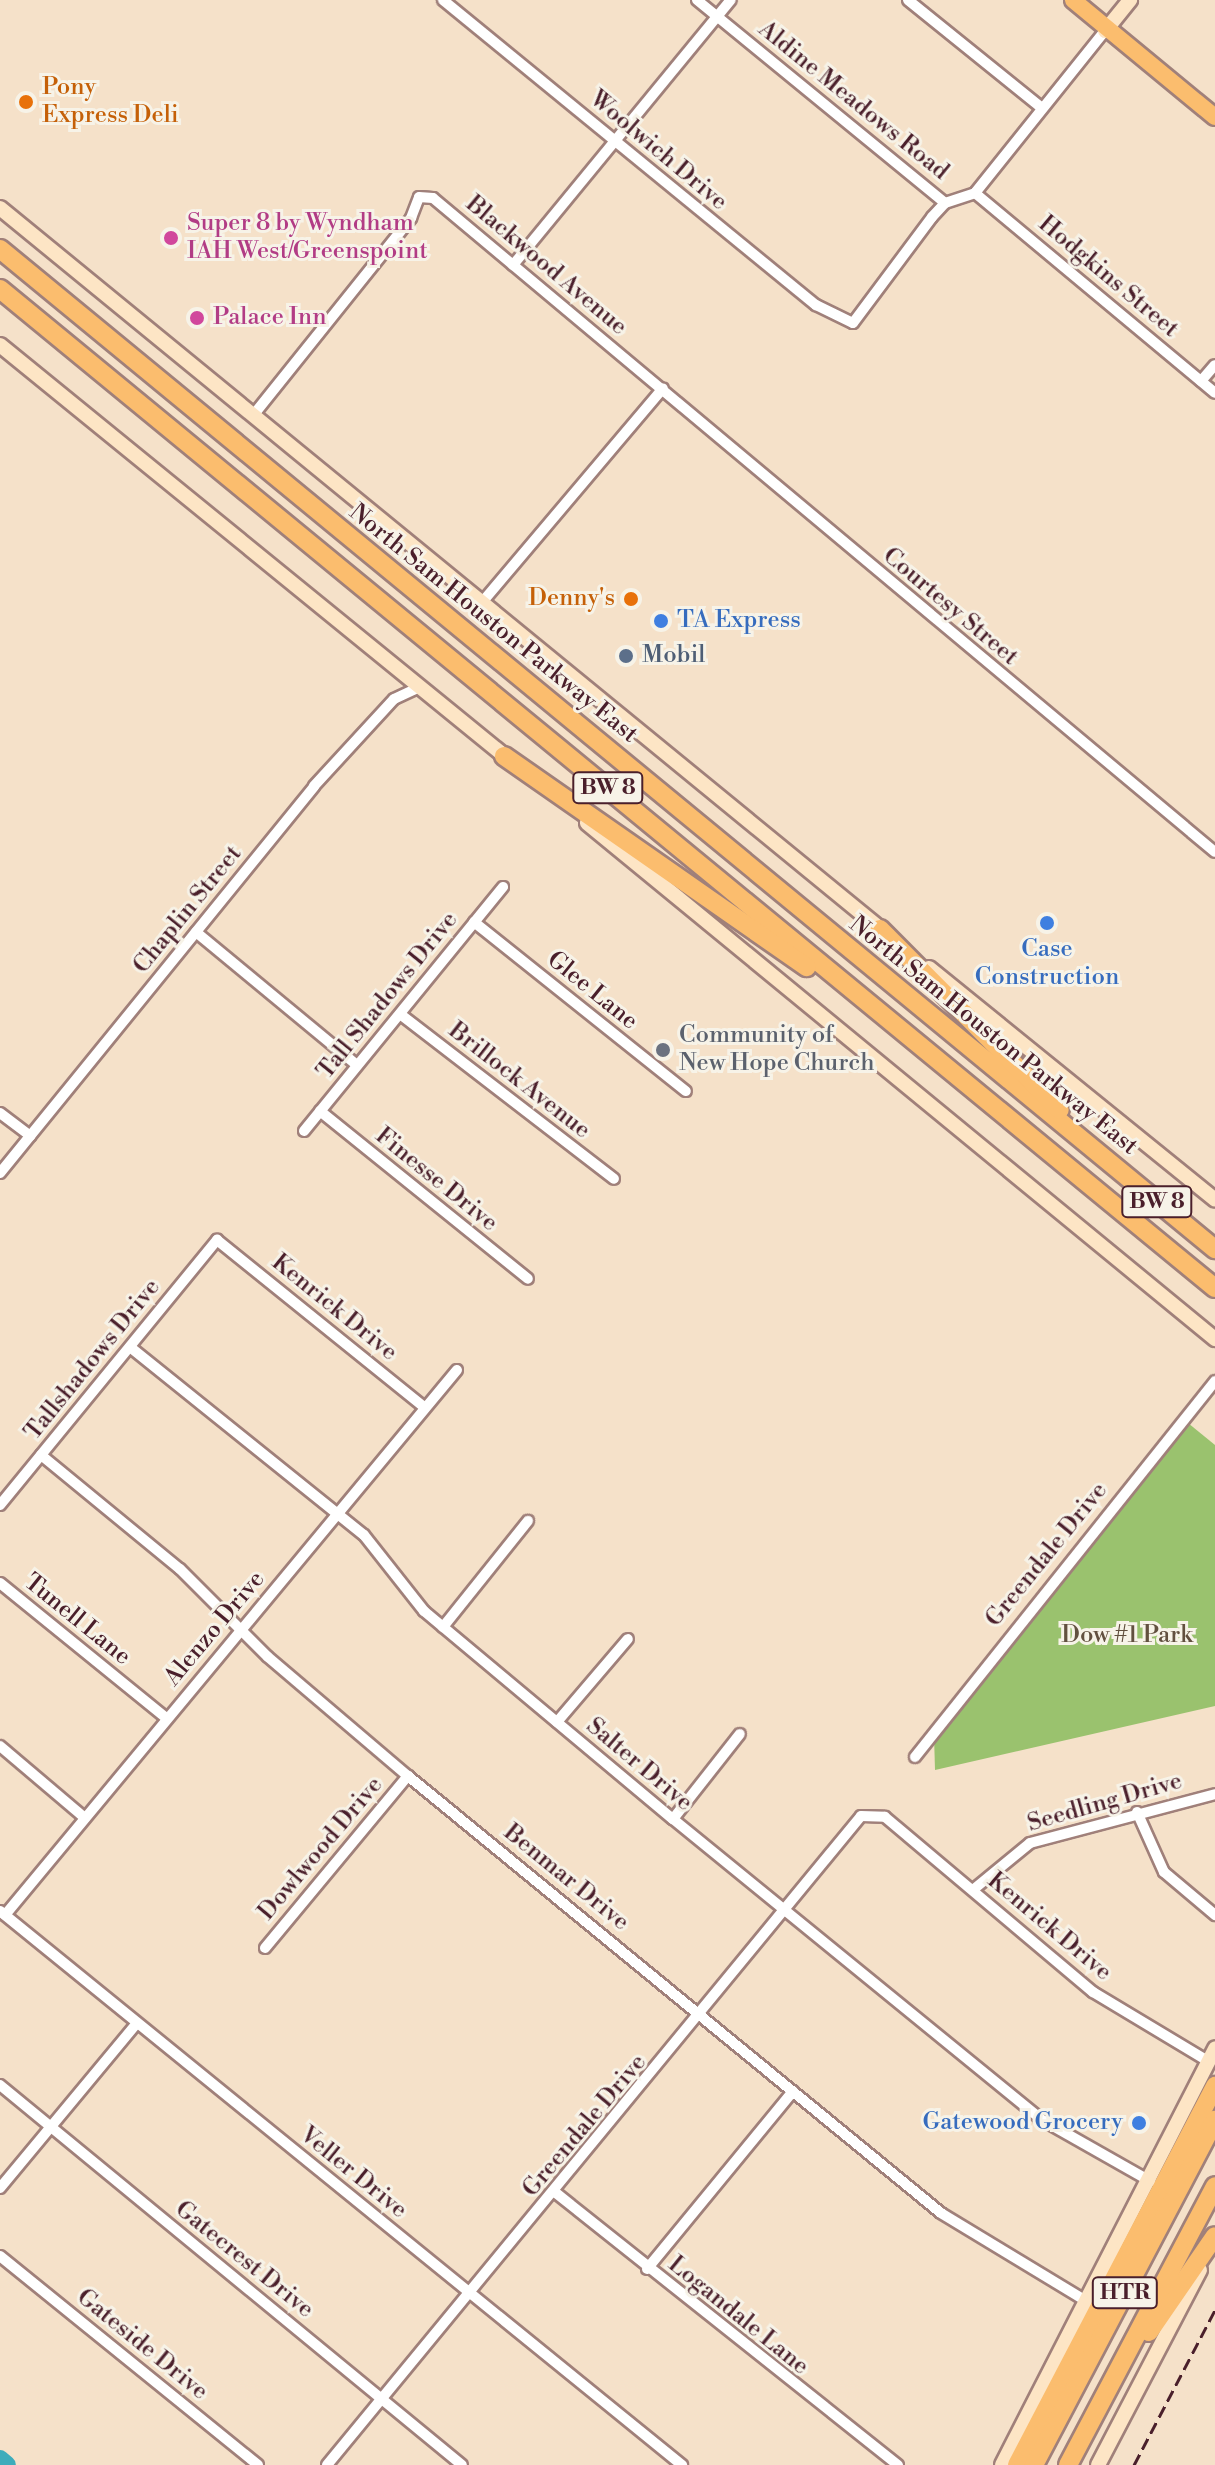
<!DOCTYPE html>
<html>
<head>
<meta charset="utf-8">
<style>
  body { margin:0 }
  #map { position:relative; width:1215px; height:2465px; overflow:hidden; background:#f5e1c9; font-family:"Libre Bodoni",serif }
  div>[style] { position:absolute }
  .green>* { inset:0; background:#9ac26e }
  .river>* { height:18px; margin:-9px; padding:0 9px; transform-origin:9px; border-radius:9px; background:#3eacbb }
  .roads { filter:drop-shadow(2px 0 #a0807a) drop-shadow(-2px 0 #a0807a) drop-shadow(0 2px #a0807a) drop-shadow(0 -2px #a0807a) }
  .street>* { height:10px; margin:-5px; padding:0 5px; transform-origin:5px; border-radius:5px; background:#fff }
  .secondary>* { height:14px; margin:-7px; padding:0 7px; transform-origin:7px; border-radius:7px; background:#fde5c5 }
  .primary>* { height:16px; margin:-8px; padding:0 8px; transform-origin:8px; border-radius:8px; background:#fbbd6e }
  .highway>* { height:18px; margin:-9px; padding:0 9px; transform-origin:9px; border-radius:9px; background:#fbbd6e }
  .rail>* { height:3px; margin-top:-1.5px; transform-origin:0; background:repeating-linear-gradient(90deg,#4a1f2b 0 12px,transparent 0 18px) }
  .dots>* { width:22px; height:22px; translate:-50% -50%; box-sizing:border-box; border:4px solid #f7f3e8; border-radius:50% }
  span { translate:-50% -50%; white-space:nowrap; text-align:center; line-height:1.15; -webkit-text-stroke:6px #f7f3e8; paint-order:stroke }
  .shield-label span { padding:2px 6px; background:#f7f3e8; border:2px solid; border-radius:6px; -webkit-text-stroke-width:0 }
  .shield-label { font-size:22px; color:#4a1f2b; font-weight:700 }
  .food-label { font-size:24px; color:#c56008 }
  .left { translate:0 -50%; text-align:left }
  .right { translate:-100% -50%; text-align:right }
  .street-label { font-size:24px; color:#4a1f2b }
  .hotel-label { font-size:24px; color:#b23c85 }
  .shop-label { font-size:24px; color:#366cbe }
  .service-label { font-size:24px; color:#4e5e75 }
  .worship-label { font-size:24px; color:#5b616d }
  .park-label { font-size:24px; color:#62503f }
</style>
</head>
<body>
<div id="map">
  <div class="green">
    <i style="clip-path:polygon(1188px 1423px,1215px 1445px,1215px 1706px,935px 1770px,934px 1735px)"></i>
  </div>
  <div class="river">
    <i style="left:0;top:2459px;width:9px;rotate:41deg"></i>
  </div>
  <div class="roads">
    <div class="street">
      <i style="left:443px;top:0;width:482px;rotate:39.3deg"></i>
      <i style="left:816px;top:305px;width:41px;rotate:25.9deg"></i>
      <i style="left:853px;top:323px;width:132px;rotate:-53.3deg"></i>
      <i style="left:932px;top:217px;width:19px;rotate:-47deg"></i>
      <i style="left:945px;top:203px;width:32px;rotate:-18deg"></i>
      <i style="left:975px;top:193px;width:208px;rotate:-51.3deg"></i>
      <i style="left:697px;top:0;width:320px;rotate:39.3deg"></i>
      <i style="left:908px;top:0;width:172px;rotate:38.9deg"></i>
      <i style="left:975px;top:193px;width:312px;rotate:39.8deg"></i>
      <i style="left:513px;top:265px;width:343px;rotate:-50.6deg"></i>
      <i style="left:1201px;top:381px;width:21px;rotate:-49deg"></i>
      <i style="left:255px;top:413px;width:250px;rotate:-51.3deg"></i>
      <i style="left:411px;top:218px;width:22px;rotate:-69deg"></i>
      <i style="left:419px;top:197px;width:14px;rotate:4deg"></i>
      <i style="left:433px;top:198px;width:1019px;rotate:39.91deg"></i>
      <i style="left:484px;top:600px;width:277px;rotate:-49.8deg"></i>
      <i style="left:474px;top:922px;width:271px;rotate:38.6deg"></i>
      <i style="left:196px;top:932px;width:209px;rotate:39.6deg"></i>
      <i style="left:400px;top:1014px;width:270px;rotate:37.6deg"></i>
      <i style="left:320px;top:1111px;width:267px;rotate:38.9deg"></i>
      <i style="left:0;top:1113px;width:38px;rotate:37deg"></i>
      <i style="left:304px;top:1131px;width:315px;rotate:-50.8deg"></i>
      <i style="left:0;top:1173px;width:498px;rotate:-50.9deg"></i>
      <i style="left:314px;top:786px;width:118px;rotate:-47.4deg"></i>
      <i style="left:394px;top:699px;width:29px;rotate:-25deg"></i>
      <i style="left:130px;top:1347px;width:300px;rotate:38.8deg"></i>
      <i style="left:364px;top:1535px;width:97px;rotate:51.7deg"></i>
      <i style="left:424px;top:1611px;width:324px;rotate:39.9deg"></i>
      <i style="left:673px;top:1819px;width:473px;rotate:39.2deg"></i>
      <i style="left:1039px;top:2118px;width:128px;rotate:29.6deg"></i>
      <i style="left:41px;top:1455px;width:180px;rotate:39.4deg"></i>
      <i style="left:180px;top:1569px;width:124px;rotate:45deg"></i>
      <i style="left:268px;top:1657px;width:184px;rotate:40.4deg"></i>
      <i style="left:408px;top:1776px;width:689px;rotate:39.35deg"></i>
      <i style="left:941px;top:2213px;width:172px;rotate:31.2deg"></i>
      <i style="left:0;top:1505px;width:343px;rotate:-50.7deg"></i>
      <i style="left:217px;top:1240px;width:267px;rotate:38.9deg"></i>
      <i style="left:0;top:1583px;width:214px;rotate:39.1deg"></i>
      <i style="left:443px;top:1627px;width:136px;rotate:-51.3deg"></i>
      <i style="left:557px;top:1722px;width:109px;rotate:-49.5deg"></i>
      <i style="left:0;top:1746px;width:111px;rotate:40.3deg"></i>
      <i style="left:915px;top:1757px;width:481px;rotate:-51.4deg"></i>
      <i style="left:1137px;top:1812px;width:66px;rotate:65.8deg"></i>
      <i style="left:1164px;top:1872px;width:67px;rotate:40.1deg"></i>
      <i style="left:673px;top:1819px;width:108px;rotate:-51.8deg"></i>
      <i style="left:974px;top:1889px;width:72px;rotate:-39.4deg"></i>
      <i style="left:1030px;top:1843px;width:191px;rotate:-14.8deg"></i>
      <i style="left:0;top:1911px;width:879px;rotate:39.09deg"></i>
      <i style="left:5px;top:1915px;width:708px;rotate:-50.33deg"></i>
      <i style="left:265px;top:1948px;width:224px;rotate:-50.3deg"></i>
      <i style="left:0;top:2085px;width:598px;rotate:39.44deg"></i>
      <i style="left:0;top:2188px;width:214px;rotate:-50.3deg"></i>
      <i style="left:556px;top:2193px;width:437px;rotate:38.5deg"></i>
      <i style="left:0;top:2256px;width:332px;rotate:39deg"></i>
      <i style="left:647px;top:2269px;width:230px;rotate:-50.6deg"></i>
      <i style="left:327px;top:2465px;width:840px;rotate:-50.55deg"></i>
      <i style="left:861px;top:1816px;width:24px;rotate:2deg"></i>
      <i style="left:885px;top:1817px;width:272px;rotate:40.1deg"></i>
      <i style="left:1093px;top:1992px;width:134px;rotate:31deg"></i>
    </div>
    <div class="secondary">
      <i style="left:1105px;top:31px;width:40px;rotate:-51deg"></i>
      <i style="left:0;top:208px;width:1148px;rotate:39.31deg"></i>
      <i style="left:0;top:345px;width:660px;rotate:39.16deg"></i>
      <i style="left:587px;top:823px;width:813px;rotate:39.41deg"></i>
      <i style="left:929px;top:968px;width:368px;rotate:39deg"></i>
      <i style="left:1002px;top:2465px;width:468px;rotate:-62.9deg"></i>
      <i style="left:1098px;top:2465px;width:220px;rotate:-62.4deg"></i>
    </div>
    <div class="primary">
      <i style="left:1073px;top:0;width:184px;rotate:39.5deg"></i>
    </div>
    <div class="highway">
      <i style="left:0;top:249px;width:1574px;rotate:39.46deg"></i>
      <i style="left:0;top:289px;width:1573px;rotate:39.43deg"></i>
      <i style="left:504px;top:756px;width:369px;rotate:34.9deg"></i>
      <i style="left:880px;top:929px;width:255px;rotate:45.2deg"></i>
      <i style="left:1149px;top:2332px;width:116px;rotate:-55.5deg"></i>
      <i style="left:1017px;top:2465px;width:428px;rotate:-62.4deg"></i>
      <i style="left:1034px;top:2465px;width:390px;rotate:-62.3deg"></i>
      <i style="left:1068px;top:2465px;width:315px;rotate:-62.2deg"></i>
    </div>
  </div>
  <div class="rail">
    <i style="left:1134px;top:2465px;width:175px;rotate:-62.4deg"></i>
  </div>
  <div class="dots">
    <i style="left:26px;top:102px;background:#e8710a"></i>
    <i style="left:171px;top:238px;background:#d1479c"></i>
    <i style="left:197px;top:318px;background:#d1479c"></i>
    <i style="left:631px;top:599px;background:#e8710a"></i>
    <i style="left:661px;top:621px;background:#3f7fe0"></i>
    <i style="left:626px;top:656px;background:#5c6f8a"></i>
    <i style="left:1047px;top:923px;background:#3f7fe0"></i>
    <i style="left:663px;top:1050px;background:#6b7280"></i>
    <i style="left:1139px;top:2123px;background:#3f7fe0"></i>
  </div>
  <div class="shield-label">
    <span style="left:608px;top:788px">BW 8</span>
    <span style="left:1157px;top:1202px">BW 8</span>
    <span style="left:1125px;top:2293px">HTR</span>
  </div>
  <div class="food-label">
    <span class="left" style="left:42px;top:102px">Pony<br>Express Deli</span>
    <span class="right" style="left:615px;top:599px">Denny's</span>
  </div>
  <div class="street-label">
    <span style="left:853px;top:101px;rotate:39deg">Aldine Meadows Road</span>
    <span style="left:658px;top:151px;rotate:40deg">Woolwich Drive</span>
    <span style="left:546px;top:266px;rotate:40deg">Blackwood Avenue</span>
    <span style="left:1108px;top:277px;rotate:40deg">Hodgkins Street</span>
    <span style="left:950px;top:607px;rotate:40deg">Courtesy Street</span>
    <span style="left:493px;top:624px;rotate:39deg">North Sam Houston Parkway East</span>
    <span style="left:188px;top:910px;rotate:-51deg">Chaplin Street</span>
    <span style="left:592px;top:991px;rotate:39deg">Glee Lane</span>
    <span style="left:388px;top:996px;rotate:-51deg">Tall Shadows Drive</span>
    <span style="left:993px;top:1036px;rotate:39deg">North Sam Houston Parkway East</span>
    <span style="left:519px;top:1081px;rotate:38deg">Brillock Avenue</span>
    <span style="left:436px;top:1180px;rotate:39deg">Finesse Drive</span>
    <span style="left:334px;top:1308px;rotate:39deg">Kenrick Drive</span>
    <span style="left:93px;top:1360px;rotate:-51deg">Tallshadows Drive</span>
    <span style="left:1047px;top:1555px;rotate:-51deg">Greendale Drive</span>
    <span style="left:77px;top:1620px;rotate:39deg">Tunell Lane</span>
    <span style="left:215px;top:1629px;rotate:-50deg">Alenzo Drive</span>
    <span style="left:639px;top:1765px;rotate:40deg">Salter Drive</span>
    <span style="left:1105px;top:1803px;rotate:-16deg">Seedling Drive</span>
    <span style="left:321px;top:1849px;rotate:-50deg">Dowlwood Drive</span>
    <span style="left:566px;top:1878px;rotate:39deg">Benmar Drive</span>
    <span style="left:1049px;top:1927px;rotate:40deg">Kenrick Drive</span>
    <span style="left:585px;top:2126px;rotate:-50deg">Greendale Drive</span>
    <span style="left:353px;top:2173px;rotate:39deg">Veller Drive</span>
    <span style="left:244px;top:2260px;rotate:39deg">Gatecrest Drive</span>
    <span style="left:738px;top:2316px;rotate:39deg">Logandale Lane</span>
    <span style="left:142px;top:2345px;rotate:39deg">Gateside Drive</span>
  </div>
  <div class="hotel-label">
    <span class="left" style="left:187px;top:238px">Super 8 by Wyndham<br>IAH West/Greenspoint</span>
    <span class="left" style="left:213px;top:318px">Palace Inn</span>
  </div>
  <div class="shop-label">
    <span class="left" style="left:677px;top:621px">TA Express</span>
    <span style="left:1047px;top:964px">Case<br>Construction</span>
    <span class="right" style="left:1123px;top:2123px">Gatewood Grocery</span>
  </div>
  <div class="service-label">
    <span class="left" style="left:642px;top:656px">Mobil</span>
  </div>
  <div class="worship-label">
    <span class="left" style="left:679px;top:1050px">Community of<br>New Hope Church</span>
  </div>
  <div class="park-label">
    <span style="left:1127px;top:1636px">Dow #1 Park</span>
  </div>
</div>
</body>
</html>
